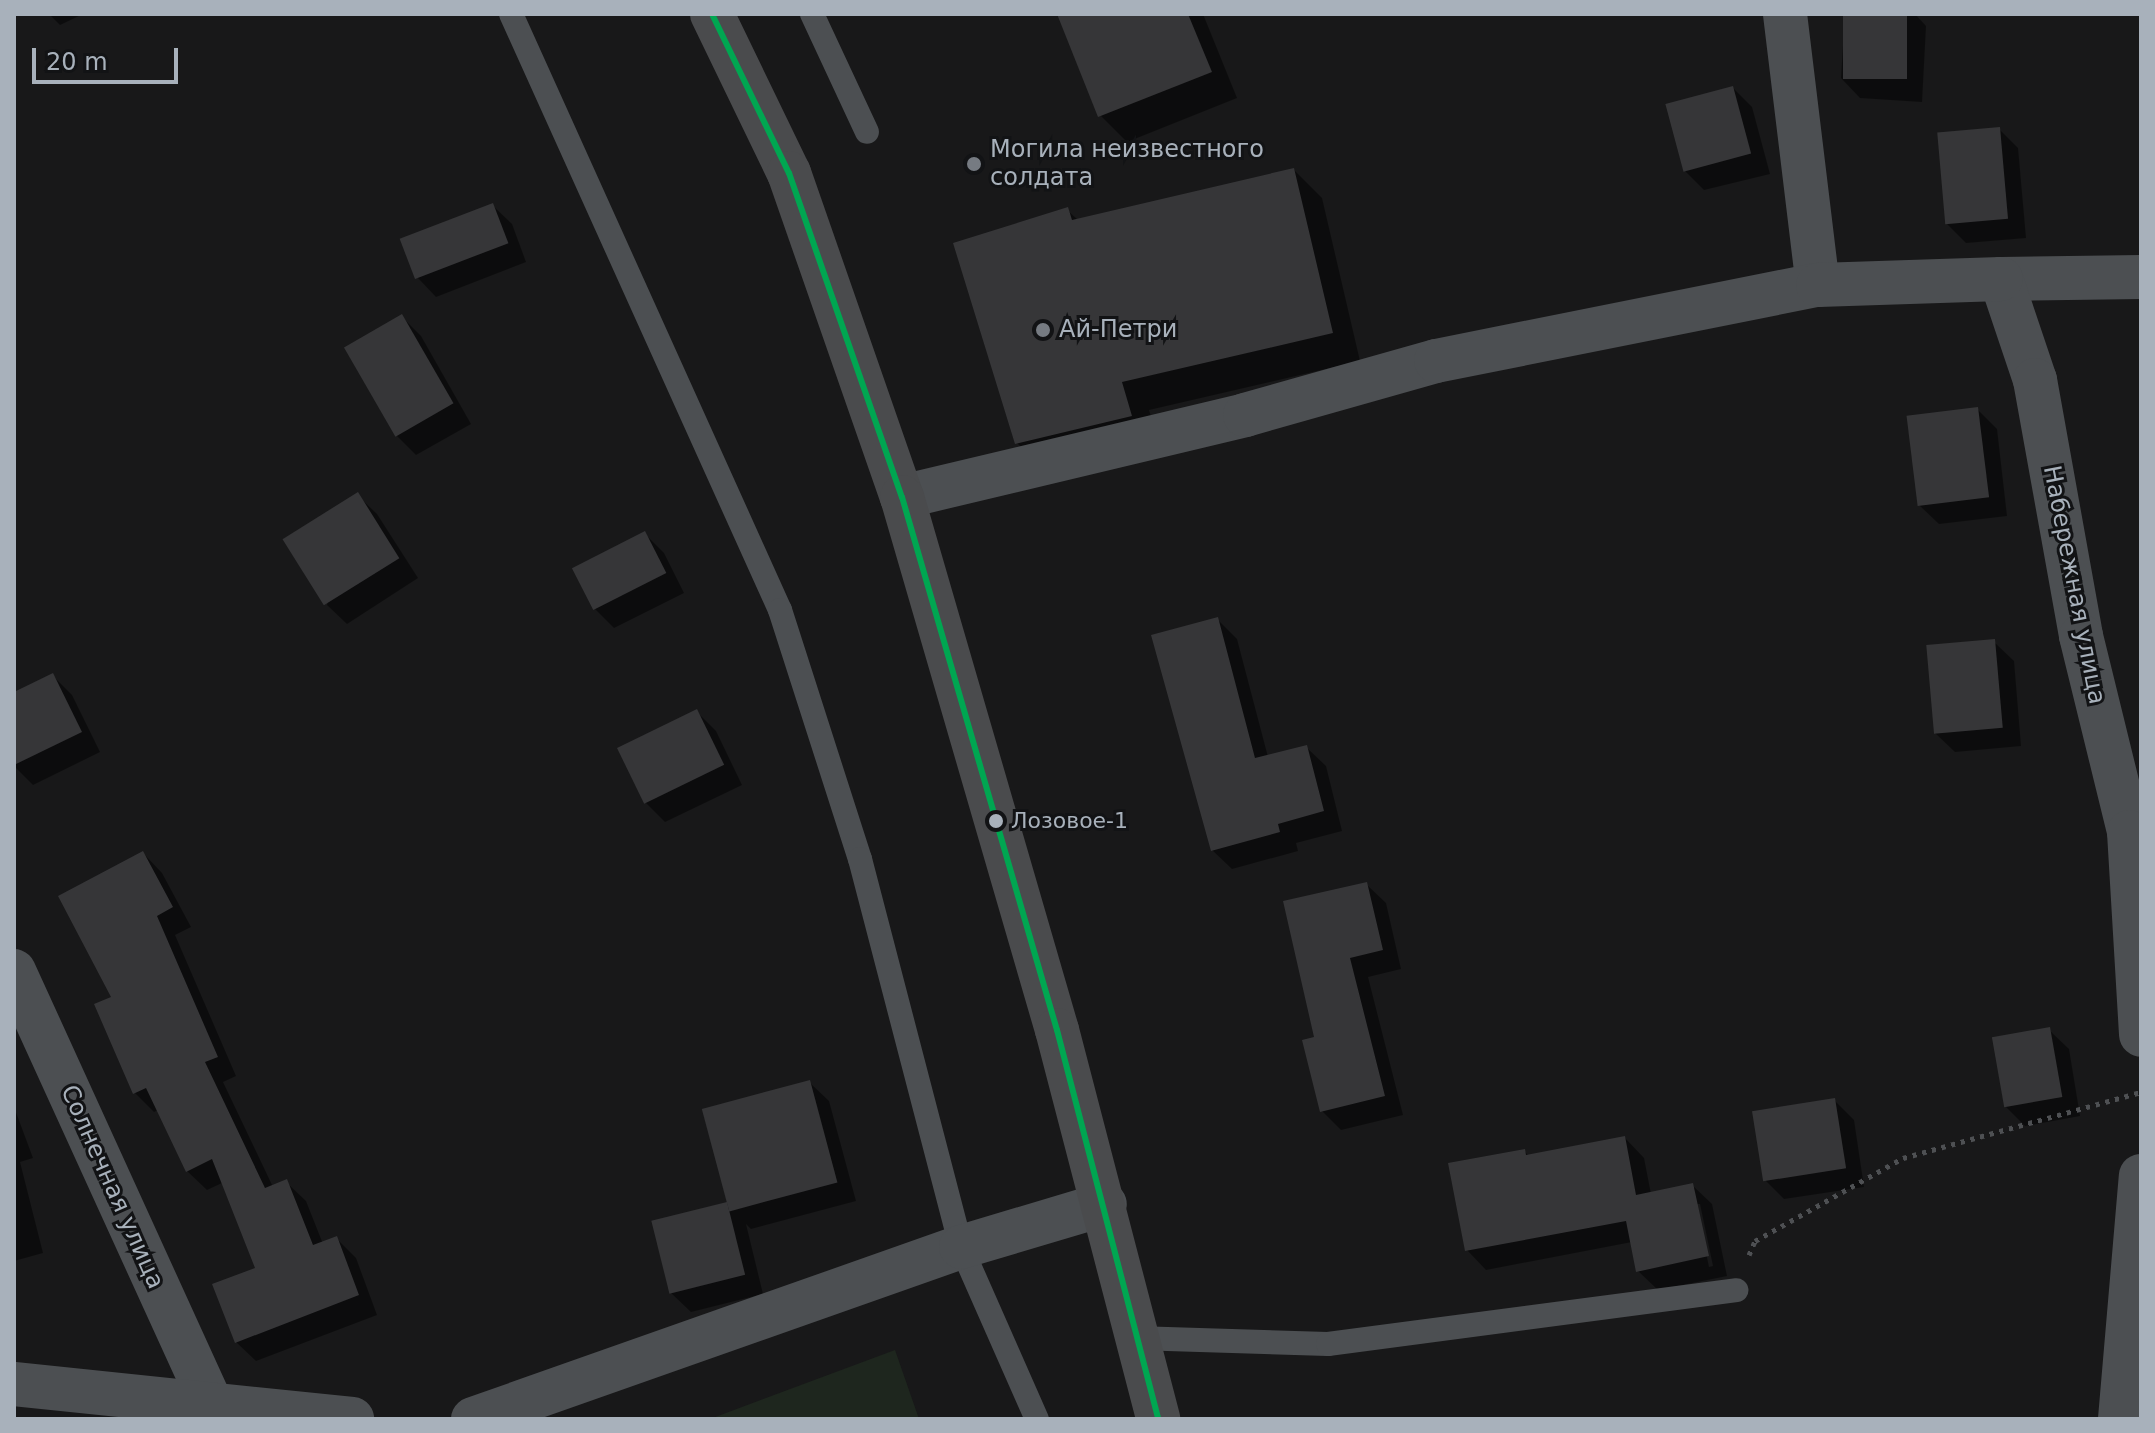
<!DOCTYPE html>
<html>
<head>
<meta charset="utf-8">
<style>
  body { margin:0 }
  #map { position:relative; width:2155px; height:1433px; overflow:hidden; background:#181819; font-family:"DejaVu Sans",sans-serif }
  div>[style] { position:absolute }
  .green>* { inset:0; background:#1e261e }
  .shadow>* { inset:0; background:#0007 }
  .building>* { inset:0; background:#363638; transform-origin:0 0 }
  .path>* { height:5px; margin-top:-2.5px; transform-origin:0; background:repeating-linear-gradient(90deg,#4e5053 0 4px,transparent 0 10px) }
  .service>* { height:24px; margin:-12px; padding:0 12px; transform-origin:12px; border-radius:12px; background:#4c4f52 }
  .minor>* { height:44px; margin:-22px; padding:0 22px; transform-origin:22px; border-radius:22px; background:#4c4f52 }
  .primary>* { height:44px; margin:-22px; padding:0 22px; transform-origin:22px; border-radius:22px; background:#4a4b4d }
  .bus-1>* { height:6px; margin:-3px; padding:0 3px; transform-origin:3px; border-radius:3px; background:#00a651 }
  .dots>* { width:22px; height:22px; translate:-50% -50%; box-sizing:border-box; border:4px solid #121315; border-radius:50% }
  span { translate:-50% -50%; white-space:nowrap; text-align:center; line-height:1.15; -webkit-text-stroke:6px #121315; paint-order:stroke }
  .bus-label { font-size:22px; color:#a8b1bb }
  .left { translate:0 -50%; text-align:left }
  .poi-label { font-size:24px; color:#a8b1bb }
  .street-label { font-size:24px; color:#a8b1bb }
  .frame { position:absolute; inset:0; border:16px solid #a8b1bb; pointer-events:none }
  .scale { position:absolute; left:32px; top:48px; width:146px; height:36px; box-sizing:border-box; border:4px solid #a8b1bb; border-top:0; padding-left:10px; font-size:24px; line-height:28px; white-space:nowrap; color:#a8b1bb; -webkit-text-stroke:6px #121315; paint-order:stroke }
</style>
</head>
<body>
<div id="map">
  <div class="green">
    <i style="clip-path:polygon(895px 1350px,919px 1419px,710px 1419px)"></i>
  </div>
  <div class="shadow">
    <i style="clip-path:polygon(49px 14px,83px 14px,60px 25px)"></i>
    <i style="clip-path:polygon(1059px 14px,1203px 14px,1237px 98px,1127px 142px,1100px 115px)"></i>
    <i style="clip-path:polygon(1845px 14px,1915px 14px,1926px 26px,1922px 102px,1860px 98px,1841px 78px)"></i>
    <i style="clip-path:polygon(1733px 88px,1752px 107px,1770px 174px,1704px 190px,1685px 171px)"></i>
    <i style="clip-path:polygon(1999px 129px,2018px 148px,2026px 238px,1966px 243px,1946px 223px)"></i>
    <i style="clip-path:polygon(1294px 170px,1322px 198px,1360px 361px,1149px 410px,1159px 444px,1046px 472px,1017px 443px,1067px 210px,1078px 220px)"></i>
    <i style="clip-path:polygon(492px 205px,512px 224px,526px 262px,436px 297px,417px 277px)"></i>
    <i style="clip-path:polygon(401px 316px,421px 336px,471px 424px,416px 455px,397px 436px)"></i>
    <i style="clip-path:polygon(1977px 409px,1997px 429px,2007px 516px,1939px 524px,1919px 505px)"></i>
    <i style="clip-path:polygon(357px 495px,377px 514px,418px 578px,347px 624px,327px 605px)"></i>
    <i style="clip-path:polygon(645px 534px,664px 553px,684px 593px,614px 628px,595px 609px)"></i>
    <i style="clip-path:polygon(1218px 620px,1237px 639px,1268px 757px,1306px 747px,1326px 766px,1342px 831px,1296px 843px,1298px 851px,1232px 869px,1212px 850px)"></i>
    <i style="clip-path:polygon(1994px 642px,2014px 661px,2021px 746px,1955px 752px,1935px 733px)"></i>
    <i style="clip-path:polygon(53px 676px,72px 695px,100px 752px,33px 785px,14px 766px,14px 694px)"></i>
    <i style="clip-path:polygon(697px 712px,716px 731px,742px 785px,665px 822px,645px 802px)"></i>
    <i style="clip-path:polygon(143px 853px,162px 873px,191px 927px,175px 935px,236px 1076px,223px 1082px,273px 1187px,286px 1182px,306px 1201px,323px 1244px,337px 1239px,356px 1258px,377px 1315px,256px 1361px,236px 1342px,257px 1269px,222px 1183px,207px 1190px,187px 1171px,158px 1110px,154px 1112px,135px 1093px,114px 998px)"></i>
    <i style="clip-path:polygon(1366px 884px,1386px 903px,1401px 969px,1368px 977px,1403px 1115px,1341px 1130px,1322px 1111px,1317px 1039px)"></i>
    <i style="clip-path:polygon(2049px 1030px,2069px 1049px,2080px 1116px,2025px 1126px,2005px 1106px)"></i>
    <i style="clip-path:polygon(809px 1082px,829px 1101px,856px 1201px,751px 1229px,746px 1224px,763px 1294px,691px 1312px,671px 1293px,726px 1204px,731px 1209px)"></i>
    <i style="clip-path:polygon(1835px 1101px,1854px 1120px,1864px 1187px,1784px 1199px,1764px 1179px)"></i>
    <i style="clip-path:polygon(14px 1107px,33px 1158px,20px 1162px,43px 1253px,14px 1261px)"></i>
    <i style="clip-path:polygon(evenodd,1625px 1138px,1644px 1158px,1651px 1194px,1692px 1185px,1712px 1204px,1727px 1276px,1658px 1290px,1638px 1271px,1632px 1242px,1486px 1270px,1467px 1250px,1524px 1151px,1529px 1156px,1625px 1138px,1696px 1204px,1700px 1204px,1713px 1266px,1709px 1267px,1696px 1204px)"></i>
  </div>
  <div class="building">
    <i style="clip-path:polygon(1057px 14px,1188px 14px,1212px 72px,1098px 117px)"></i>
    <i style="left:1843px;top:14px;width:64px;height:65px"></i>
    <i style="left:1733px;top:86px;width:70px;height:70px;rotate:75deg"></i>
    <i style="left:2000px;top:127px;width:92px;height:63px;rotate:85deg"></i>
    <i style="clip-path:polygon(1294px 168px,1333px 333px,1122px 382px,1132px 416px,1015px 444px,953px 243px,1068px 207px,1072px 220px)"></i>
    <i style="left:493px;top:203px;width:43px;height:100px;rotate:69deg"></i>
    <i style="left:402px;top:314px;width:103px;height:67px;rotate:60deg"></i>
    <i style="left:1978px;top:407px;width:91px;height:72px;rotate:83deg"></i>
    <i style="left:358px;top:492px;width:78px;height:89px;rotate:58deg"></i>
    <i style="left:645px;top:531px;width:47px;height:82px;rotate:63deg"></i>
    <i style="clip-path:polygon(1218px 617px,1255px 758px,1307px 745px,1324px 811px,1278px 824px,1280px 832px,1211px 851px,1151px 635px)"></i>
    <i style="left:1995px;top:639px;width:89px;height:69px;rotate:85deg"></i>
    <i style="clip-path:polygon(53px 673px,82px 732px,14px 765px,14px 692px)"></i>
    <i style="left:697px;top:709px;width:62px;height:89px;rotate:64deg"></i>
    <i style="clip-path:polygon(143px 851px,173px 907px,157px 916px,218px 1057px,205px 1062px,265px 1188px,287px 1179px,313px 1245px,337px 1236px,359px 1295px,235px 1343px,212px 1284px,255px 1268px,212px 1159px,186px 1172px,146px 1088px,133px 1094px,94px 1004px,111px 997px,58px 896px)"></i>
    <i style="clip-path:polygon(1367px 882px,1383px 950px,1350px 958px,1385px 1096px,1320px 1112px,1302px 1040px,1314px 1037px,1283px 901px)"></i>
    <i style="left:2050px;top:1027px;width:71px;height:59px;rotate:80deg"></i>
    <i style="left:810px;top:1080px;width:106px;height:112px;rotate:75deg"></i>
    <i style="left:1835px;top:1098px;width:71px;height:84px;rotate:81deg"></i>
    <i style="clip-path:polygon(1625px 1136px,1636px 1195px,1693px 1183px,1709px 1256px,1636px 1272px,1626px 1221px,1465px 1251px,1448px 1163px,1525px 1149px,1526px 1155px)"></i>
    <i style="left:727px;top:1202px;width:75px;height:78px;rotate:76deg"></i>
  </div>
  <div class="path">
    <i style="left:1749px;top:1255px;width:15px;rotate:-67deg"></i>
    <i style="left:1755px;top:1241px;width:170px;rotate:-29.3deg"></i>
    <i style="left:1903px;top:1158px;width:247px;rotate:-15.5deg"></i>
  </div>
  <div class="service">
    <i style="left:511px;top:14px;width:654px;rotate:65.71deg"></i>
    <i style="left:780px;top:610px;width:262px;rotate:72.2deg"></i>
    <i style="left:860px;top:859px;width:401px;rotate:75.4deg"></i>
    <i style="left:961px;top:1247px;width:188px;rotate:66.2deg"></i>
    <i style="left:812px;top:14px;width:130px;rotate:65deg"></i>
    <i style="left:1135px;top:1338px;width:193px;rotate:1.8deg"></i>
    <i style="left:1328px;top:1344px;width:412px;rotate:-7.5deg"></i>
  </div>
  <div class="minor">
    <i style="left:1785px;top:14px;width:273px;rotate:83.1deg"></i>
    <i style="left:2141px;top:277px;width:140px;rotate:179.2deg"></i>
    <i style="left:2001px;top:279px;width:107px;rotate:71.4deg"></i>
    <i style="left:2035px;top:380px;width:260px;rotate:79.8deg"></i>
    <i style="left:2081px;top:636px;width:202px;rotate:76.2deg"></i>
    <i style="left:2129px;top:832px;width:203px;rotate:86.6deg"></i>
    <i style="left:902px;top:497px;width:353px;rotate:-13.4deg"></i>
    <i style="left:1245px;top:415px;width:198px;rotate:-15.8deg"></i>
    <i style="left:1436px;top:361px;width:389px;rotate:-11.3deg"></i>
    <i style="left:1818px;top:285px;width:183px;rotate:-1.9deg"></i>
    <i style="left:14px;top:971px;width:473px;rotate:65.5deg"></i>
    <i style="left:14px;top:1384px;width:340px;rotate:5.9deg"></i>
    <i style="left:473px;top:1419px;width:517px;rotate:-19.42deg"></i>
    <i style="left:961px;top:1247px;width:150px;rotate:-16.6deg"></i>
    <i style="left:2120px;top:1419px;width:244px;rotate:-85.1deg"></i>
  </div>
  <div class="primary">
    <i style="left:712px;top:14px;width:177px;rotate:64.2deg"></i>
    <i style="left:789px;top:173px;width:343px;rotate:70.8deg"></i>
    <i style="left:902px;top:497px;width:555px;rotate:73.79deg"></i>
    <i style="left:1057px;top:1030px;width:402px;rotate:75.4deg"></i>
  </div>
  <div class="bus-1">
    <i style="left:712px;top:14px;width:177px;rotate:64.2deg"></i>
    <i style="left:789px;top:173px;width:343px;rotate:70.8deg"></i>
    <i style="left:902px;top:497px;width:555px;rotate:73.79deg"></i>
    <i style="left:1057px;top:1030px;width:402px;rotate:75.4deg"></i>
  </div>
  <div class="dots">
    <i style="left:974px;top:164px;background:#767b82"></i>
    <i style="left:1043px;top:330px;background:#767b82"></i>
    <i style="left:996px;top:821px;background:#a8b1bb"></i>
  </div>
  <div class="bus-label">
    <span class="left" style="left:1011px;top:821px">Лозовое-1</span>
  </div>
  <div class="poi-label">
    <span class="left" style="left:990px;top:164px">Могила неизвестного<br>солдата</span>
    <span class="left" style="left:1059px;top:330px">Ай-Петри</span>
  </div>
  <div class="street-label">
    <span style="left:2074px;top:585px;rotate:79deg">Набережная улица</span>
    <span style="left:112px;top:1187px;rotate:66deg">Солнечная улица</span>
  </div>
  <div class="frame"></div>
  <div class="scale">20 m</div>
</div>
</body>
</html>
